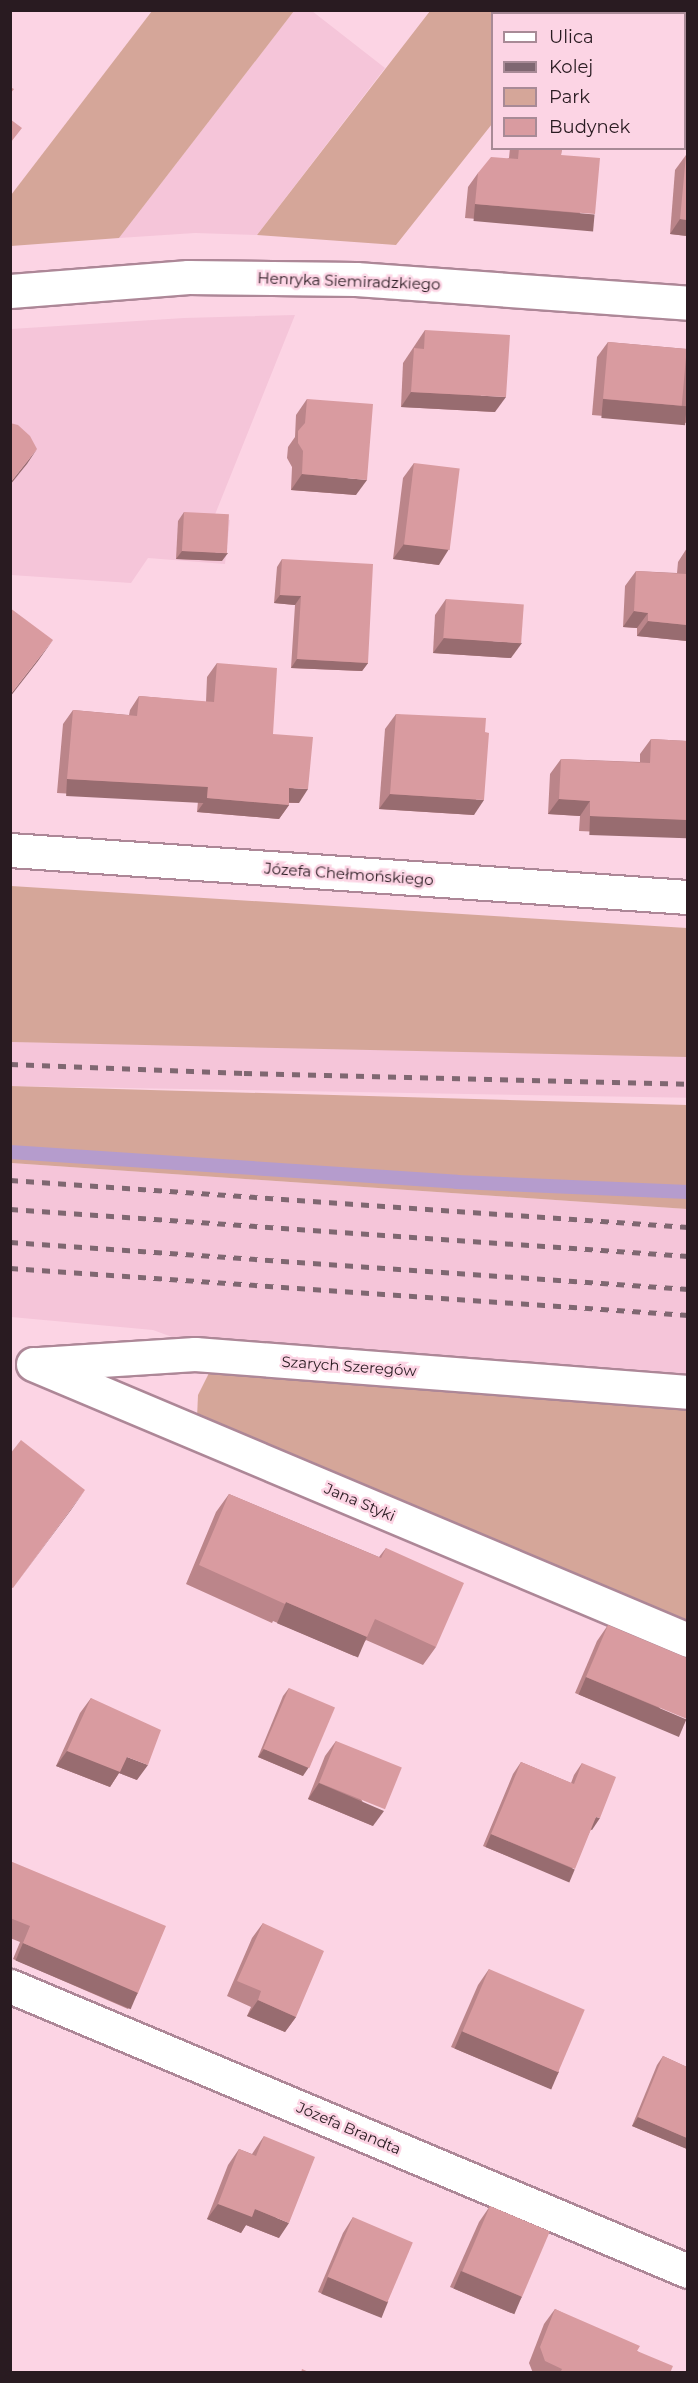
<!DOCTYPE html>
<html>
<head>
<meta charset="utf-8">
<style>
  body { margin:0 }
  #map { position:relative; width:698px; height:2383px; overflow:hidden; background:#fcd4e4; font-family:Montserrat,sans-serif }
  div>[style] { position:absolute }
  .built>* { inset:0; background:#f5c5d9; transform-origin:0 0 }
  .green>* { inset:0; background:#d5a699 }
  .stream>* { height:14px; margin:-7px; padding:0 7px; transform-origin:7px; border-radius:7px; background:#b59ccd }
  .roads { filter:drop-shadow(2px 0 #ad8797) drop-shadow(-2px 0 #ad8797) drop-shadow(0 2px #ad8797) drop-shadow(0 -2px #ad8797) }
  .minor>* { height:33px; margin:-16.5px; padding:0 16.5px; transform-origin:16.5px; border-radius:16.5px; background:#fff }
  .rail>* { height:4.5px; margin-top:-2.25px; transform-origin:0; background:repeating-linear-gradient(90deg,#7f6771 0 8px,transparent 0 16px) }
  .wall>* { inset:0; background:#bb858a }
  .shaded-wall>* { inset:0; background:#986c70; transform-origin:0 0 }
  .building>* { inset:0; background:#d99ba0; transform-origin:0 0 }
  span { translate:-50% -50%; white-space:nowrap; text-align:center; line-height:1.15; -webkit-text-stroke:5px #fcd4e4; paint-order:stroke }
  .street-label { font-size:15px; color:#291b21 }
  .frame { position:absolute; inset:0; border:12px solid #291b21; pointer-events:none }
  .legend { position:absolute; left:491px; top:12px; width:195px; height:138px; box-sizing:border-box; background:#fcd4e4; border:2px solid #a88a96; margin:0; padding:8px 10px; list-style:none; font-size:18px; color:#291b21 }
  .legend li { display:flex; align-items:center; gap:12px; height:30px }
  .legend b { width:30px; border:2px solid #a88a96 }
</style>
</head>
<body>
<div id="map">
  <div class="built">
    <i style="clip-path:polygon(294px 11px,312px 11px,385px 68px,257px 235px,195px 233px,119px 238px)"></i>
    <i style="clip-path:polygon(295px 315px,214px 517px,230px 520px,225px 564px,148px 558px,131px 583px,11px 575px,11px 329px,184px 318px)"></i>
    <i style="left:11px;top:1042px;width:677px;height:44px;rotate:1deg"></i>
    <i style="clip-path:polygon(10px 1163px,687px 1209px,687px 1381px,186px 1342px,153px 1330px,11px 1317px)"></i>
  </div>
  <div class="green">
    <i style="clip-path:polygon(152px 11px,294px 11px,119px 238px,11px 246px,11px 195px)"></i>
    <i style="clip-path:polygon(565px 11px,569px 13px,492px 14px,492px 124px,396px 245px,257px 235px,430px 11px)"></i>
    <i style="clip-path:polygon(11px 886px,687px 928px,687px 1057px,11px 1042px)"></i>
    <i style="clip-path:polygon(10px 1086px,687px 1105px,687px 1209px,11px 1163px)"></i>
    <i style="clip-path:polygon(210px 1371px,687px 1404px,687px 1625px,197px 1418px,198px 1395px)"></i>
  </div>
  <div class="stream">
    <i style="left:10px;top:1152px;width:448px;rotate:3.8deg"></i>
    <i style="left:457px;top:1182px;width:231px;rotate:2.5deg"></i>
  </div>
  <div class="roads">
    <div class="minor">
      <i style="left:10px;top:291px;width:179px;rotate:-4.5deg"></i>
      <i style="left:188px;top:277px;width:168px;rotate:0.7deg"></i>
      <i style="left:356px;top:279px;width:333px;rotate:4.1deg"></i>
      <i style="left:10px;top:850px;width:680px;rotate:3.97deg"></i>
      <i style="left:33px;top:1364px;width:711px;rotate:22.85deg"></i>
      <i style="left:39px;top:1364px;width:156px;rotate:-3.7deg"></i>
      <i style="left:195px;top:1354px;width:494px;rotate:4.4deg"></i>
      <i style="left:10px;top:1986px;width:735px;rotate:22.8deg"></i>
    </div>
  </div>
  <div class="rail">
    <i style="left:10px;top:1064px;width:234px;rotate:2.2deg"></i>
    <i style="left:244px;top:1073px;width:444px;rotate:1.4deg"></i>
    <i style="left:10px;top:1180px;width:680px;rotate:3.97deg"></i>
    <i style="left:10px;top:1209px;width:680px;rotate:3.97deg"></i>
    <i style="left:10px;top:1242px;width:680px;rotate:3.97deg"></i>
    <i style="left:10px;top:1268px;width:680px;rotate:3.97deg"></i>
  </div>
  <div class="wall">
    <i style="clip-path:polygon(510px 148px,562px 148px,561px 155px,585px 228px,465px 218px,468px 187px,478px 173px,509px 158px)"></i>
    <i style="clip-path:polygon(686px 155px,687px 236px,670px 234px,675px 170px)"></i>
    <i style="clip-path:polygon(425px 330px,495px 412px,401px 407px,403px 363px)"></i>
    <i style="clip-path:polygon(608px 342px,687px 349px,687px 423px,592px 415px,597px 357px)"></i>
    <i style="clip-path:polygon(307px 399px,356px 495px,291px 490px,292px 467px,287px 458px,288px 447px,295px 437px,296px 415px)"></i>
    <i style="clip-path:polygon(414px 463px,439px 565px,393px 559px,403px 478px)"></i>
    <i style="clip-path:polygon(184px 512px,222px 561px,176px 559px,178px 521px)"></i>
    <i style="clip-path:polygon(687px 548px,687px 641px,637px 636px,637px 628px,623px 627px,625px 586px,636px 571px,677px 573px,678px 562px)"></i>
    <i style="clip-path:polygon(282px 559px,368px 663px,362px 671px,291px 668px,295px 605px,274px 603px,277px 567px)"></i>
    <i style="clip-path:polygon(446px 599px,511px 658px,433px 653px,435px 615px)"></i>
    <i style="clip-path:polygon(217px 663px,273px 734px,299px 803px,289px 803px,289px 805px,279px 819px,197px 812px,198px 801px,57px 793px,63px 724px,73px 710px,129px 715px,130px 710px,139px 696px,206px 702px,207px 677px)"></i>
    <i style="clip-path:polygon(396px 714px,485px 732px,474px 815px,379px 809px,385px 729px)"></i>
    <i style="clip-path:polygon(651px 739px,687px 741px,687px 836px,579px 831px,580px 816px,548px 814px,550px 774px,561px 759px,640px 762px,640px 754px)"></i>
    <i style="clip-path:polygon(229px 1494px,379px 1557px,386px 1548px,436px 1647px,423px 1665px,366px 1640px,354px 1656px,273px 1621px,272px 1623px,186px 1584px,216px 1512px)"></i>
    <i style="clip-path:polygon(608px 1625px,676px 1734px,575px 1693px,597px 1641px)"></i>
    <i style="clip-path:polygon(289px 1688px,303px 1776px,258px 1757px,283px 1696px)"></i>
    <i style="clip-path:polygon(91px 1698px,137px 1780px,119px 1773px,110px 1787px,56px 1766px,80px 1713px)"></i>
    <i style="clip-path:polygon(336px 1741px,373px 1826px,308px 1799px,325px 1756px)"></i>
    <i style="clip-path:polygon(521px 1762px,571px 1783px,574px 1775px,582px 1763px,592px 1830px,591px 1829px,567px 1880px,483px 1846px,513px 1774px)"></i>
    <i style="clip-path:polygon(10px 1861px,138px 1993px,128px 2009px,13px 1959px,20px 1942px,10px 1938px)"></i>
    <i style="clip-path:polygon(263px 1923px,296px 2017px,285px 2032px,247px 2016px,251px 2007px,227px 1996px,252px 1938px)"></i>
    <i style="clip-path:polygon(489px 1969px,559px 2072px,549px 2088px,451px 2047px,478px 1985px)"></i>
    <i style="clip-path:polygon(663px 2056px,687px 2067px,687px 2149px,632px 2126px,657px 2065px)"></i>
    <i style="clip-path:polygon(264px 2136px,279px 2238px,246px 2225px,241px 2233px,207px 2219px,228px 2165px,239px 2149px,252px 2154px)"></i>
    <i style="clip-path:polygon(490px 2206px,522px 2297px,511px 2313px,450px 2287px,479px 2222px)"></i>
    <i style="clip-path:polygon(353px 2217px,378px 2316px,318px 2292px,343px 2233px)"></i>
    <i style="clip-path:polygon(555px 2309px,637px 2351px,670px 2373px,533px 2373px,529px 2363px,544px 2324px)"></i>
  </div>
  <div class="shaded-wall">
    <i style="left:475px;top:204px;width:120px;height:17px;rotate:5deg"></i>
    <i style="clip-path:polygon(680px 219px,687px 220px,687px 236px,670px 234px)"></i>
    <i style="clip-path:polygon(411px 392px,506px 397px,495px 412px,401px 407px)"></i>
    <i style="left:603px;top:399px;width:84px;height:19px;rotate:5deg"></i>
    <i style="clip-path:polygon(37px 449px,27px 464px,10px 485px,10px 483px)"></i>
    <i style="clip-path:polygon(302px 474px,367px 480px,356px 495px,291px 490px)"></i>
    <i style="clip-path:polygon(404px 544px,449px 549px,439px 565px,393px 559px)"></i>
    <i style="clip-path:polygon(182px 551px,228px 553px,222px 561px,176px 559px)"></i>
    <i style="clip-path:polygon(280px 595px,301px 596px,295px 605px,274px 603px)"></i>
    <i style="clip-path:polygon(634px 611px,648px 613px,637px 628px,623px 627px)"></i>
    <i style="clip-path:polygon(648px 621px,687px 625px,687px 641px,637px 636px)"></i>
    <i style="clip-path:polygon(444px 638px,522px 643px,511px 658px,433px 653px)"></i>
    <i style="clip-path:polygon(53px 640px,38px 661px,10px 697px,10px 695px)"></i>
    <i style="clip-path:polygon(297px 659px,368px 663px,362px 671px,291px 668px)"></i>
    <i style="left:67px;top:779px;width:141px;height:17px;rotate:3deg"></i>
    <i style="clip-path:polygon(289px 788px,308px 789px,299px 803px,279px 802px)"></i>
    <i style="clip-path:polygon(390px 794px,484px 800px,474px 815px,379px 809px)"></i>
    <i style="clip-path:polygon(207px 798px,289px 805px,279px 819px,197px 812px)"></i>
    <i style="clip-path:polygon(559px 799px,590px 801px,580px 816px,548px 814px)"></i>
    <i style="left:590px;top:816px;width:97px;height:19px;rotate:2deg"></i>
    <i style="clip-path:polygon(85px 1490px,71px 1510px,10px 1592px,13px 1588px)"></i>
    <i style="left:286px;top:1602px;width:88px;height:23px;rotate:23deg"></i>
    <i style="left:586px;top:1677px;width:109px;height:19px;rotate:23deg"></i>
    <i style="clip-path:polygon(264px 1749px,309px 1767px,303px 1776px,258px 1757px)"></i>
    <i style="clip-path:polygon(67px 1751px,127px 1757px,148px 1765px,137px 1780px,119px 1773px,110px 1787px,56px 1766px)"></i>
    <i style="clip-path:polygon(319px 1783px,384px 1811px,373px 1826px,308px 1799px)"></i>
    <i style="clip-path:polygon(596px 1817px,600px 1818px,592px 1830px,588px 1828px)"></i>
    <i style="left:491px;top:1834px;width:91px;height:14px;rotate:23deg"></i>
    <i style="left:23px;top:1943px;width:125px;height:19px;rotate:23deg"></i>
    <i style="clip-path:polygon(258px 2000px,296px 2017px,285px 2032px,247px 2016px)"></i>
    <i style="left:462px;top:2031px;width:105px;height:19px;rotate:23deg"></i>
    <i style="clip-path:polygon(638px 2117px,687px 2138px,687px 2149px,632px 2126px)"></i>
    <i style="clip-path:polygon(218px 2204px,255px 2209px,289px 2223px,279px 2238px,246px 2225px,241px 2233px,207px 2219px)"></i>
    <i style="left:461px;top:2271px;width:66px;height:19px;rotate:23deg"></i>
    <i style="left:328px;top:2277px;width:65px;height:18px;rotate:22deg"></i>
  </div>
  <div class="building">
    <i style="clip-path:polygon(10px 87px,14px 89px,10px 94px)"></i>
    <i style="clip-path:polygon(10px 119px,22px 128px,11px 142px,10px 152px)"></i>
    <i style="clip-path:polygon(519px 148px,562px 148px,561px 155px,600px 158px,595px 214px,475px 204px,478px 173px,491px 157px,518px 159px)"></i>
    <i style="clip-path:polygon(686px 155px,687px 155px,687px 220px,680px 219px)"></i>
    <i style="clip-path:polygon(425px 330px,510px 335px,506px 397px,411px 392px,414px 348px,424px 349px)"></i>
    <i style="left:608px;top:342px;width:79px;height:57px;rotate:5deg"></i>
    <i style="clip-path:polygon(307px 399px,373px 404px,367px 480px,302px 474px,303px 451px,298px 443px,298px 431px,305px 423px)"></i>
    <i style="clip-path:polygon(10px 423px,18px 425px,30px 436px,37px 449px,10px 483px)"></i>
    <i style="left:414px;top:463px;width:46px;height:82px;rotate:7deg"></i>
    <i style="left:184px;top:512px;width:45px;height:39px;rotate:3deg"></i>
    <i style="clip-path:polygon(282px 559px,373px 564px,368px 663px,297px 659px,301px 596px,280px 595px)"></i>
    <i style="clip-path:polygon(687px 561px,687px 625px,648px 621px,648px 613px,634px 611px,636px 571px,686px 574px)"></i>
    <i style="left:446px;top:599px;width:78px;height:39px;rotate:4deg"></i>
    <i style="clip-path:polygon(10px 608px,53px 640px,10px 695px)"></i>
    <i style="clip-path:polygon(217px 663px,277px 668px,273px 734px,313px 737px,308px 789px,289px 788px,289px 805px,207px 798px,208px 787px,67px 779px,73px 710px,137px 716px,139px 696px,214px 702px)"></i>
    <i style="clip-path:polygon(396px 714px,486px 718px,485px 732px,489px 733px,484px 800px,390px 794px)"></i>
    <i style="clip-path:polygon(651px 739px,687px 741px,687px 820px,590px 816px,590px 801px,559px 799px,561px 759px,650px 763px)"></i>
    <i style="clip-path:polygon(21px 1440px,85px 1490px,13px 1588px,10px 1587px,10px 1454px)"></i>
    <i style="clip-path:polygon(229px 1494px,381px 1558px,386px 1548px,464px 1583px,436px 1647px,375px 1619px,367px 1637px,286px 1602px,285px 1604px,199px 1565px)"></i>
    <i style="clip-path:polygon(608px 1625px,687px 1658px,687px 1719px,586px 1677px)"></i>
    <i style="left:289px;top:1688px;width:50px;height:66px;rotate:23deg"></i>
    <i style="clip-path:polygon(91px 1698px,161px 1730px,148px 1765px,127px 1757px,120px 1772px,67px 1751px)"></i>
    <i style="left:336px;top:1741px;width:71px;height:45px;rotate:22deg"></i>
    <i style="clip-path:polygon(521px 1762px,574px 1784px,582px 1763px,616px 1777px,600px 1818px,596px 1817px,575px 1869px,491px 1834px)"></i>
    <i style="clip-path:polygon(10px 1861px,166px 1926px,138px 1993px,23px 1943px,30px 1926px,10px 1918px)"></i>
    <i style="clip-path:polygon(263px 1923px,324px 1951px,296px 2017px,258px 2000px,261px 1991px,237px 1981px)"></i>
    <i style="left:489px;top:1969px;width:104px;height:68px;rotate:23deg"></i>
    <i style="clip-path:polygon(663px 2056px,687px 2067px,687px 2138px,638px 2117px)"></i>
    <i style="clip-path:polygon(264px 2136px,315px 2157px,289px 2223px,255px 2209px,252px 2217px,218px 2204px,239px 2149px,256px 2156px)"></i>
    <i style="left:490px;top:2206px;width:65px;height:71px;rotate:23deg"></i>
    <i style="left:353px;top:2217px;width:65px;height:65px;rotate:23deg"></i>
    <i style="clip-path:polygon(555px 2309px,640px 2346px,637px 2351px,673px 2366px,670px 2373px,560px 2373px,562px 2369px,545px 2361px,540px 2347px)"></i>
    <i style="clip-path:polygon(302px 2369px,311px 2373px,301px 2373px)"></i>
  </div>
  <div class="street-label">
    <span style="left:349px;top:281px;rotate:2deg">Henryka Siemiradzkiego</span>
    <span style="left:349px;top:874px;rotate:4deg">Józefa Chełmońskiego</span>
    <span style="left:349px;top:1366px;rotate:4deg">Szarych Szeregów</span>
    <span style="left:360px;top:1502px;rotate:23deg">Jana Styki</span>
    <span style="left:349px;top:2128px;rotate:23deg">Józefa Brandta</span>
  </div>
  <div class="frame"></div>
  <ul class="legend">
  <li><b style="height:8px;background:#fff"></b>Ulica</li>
  <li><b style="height:8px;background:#7f6771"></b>Kolej</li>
  <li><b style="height:16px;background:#d5a699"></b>Park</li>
  <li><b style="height:16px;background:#d99ba0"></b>Budynek</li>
  </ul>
</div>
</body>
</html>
